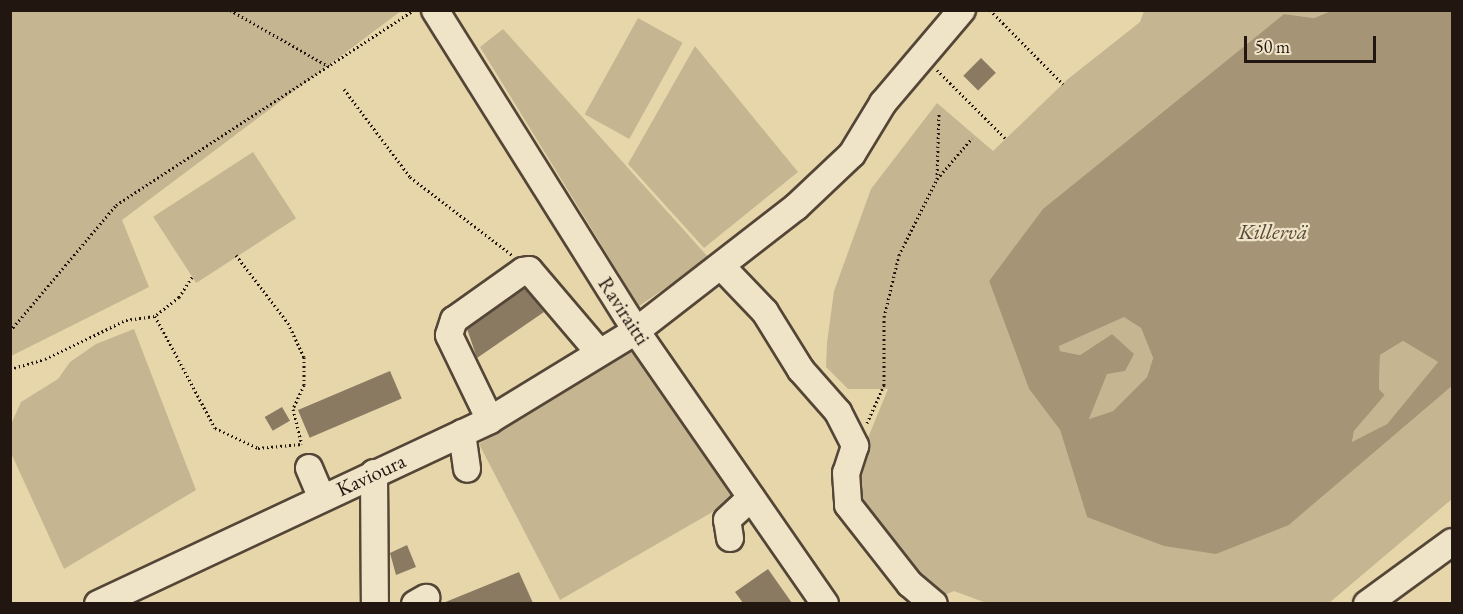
<!DOCTYPE html>
<html>
<head>
<meta charset="utf-8">
<style>
  body { margin:0 }
  #map { position:relative; width:1463px; height:614px; overflow:hidden; background:#e8d6ab; font-family:"EB Garamond",serif }
  div>[style] { position:absolute }
  .green>* { inset:0; background:#c6b591; transform-origin:0 0 }
  .water>* { inset:0; background:#a59576 }
  .building>* { inset:0; background:#897a61; transform-origin:0 0 }
  .path>* { height:3px; margin-top:-1.5px; transform-origin:0; background:repeating-linear-gradient(90deg,#221610 0 1.5px,transparent 0 4.5px) }
  .roads { filter:drop-shadow(2px 0 #544637) drop-shadow(-2px 0 #544637) drop-shadow(0 2px #544637) drop-shadow(0 -2px #544637) }
  .minor>* { height:26px; margin:-13px; padding:0 13px; transform-origin:13px; border-radius:13px; background:#f0e4c8 }
  span { translate:-50% -50%; white-space:nowrap; text-align:center; line-height:1.15; -webkit-text-stroke:4.5px #f0e4c8; paint-order:stroke }
  .street-label { font-size:21px; color:#221610 }
  .water-label { font-size:22px; color:#564939; font-style:italic }
  .frame { position:absolute; inset:0; border:12px solid #221610; pointer-events:none }
  .scale { position:absolute; left:1244px; top:36px; width:132px; height:27px; box-sizing:border-box; border:3px solid #221610; border-top:0; padding-left:8px; font-size:18px; line-height:21px; white-space:nowrap; color:#221610; -webkit-text-stroke:4px #f0e4c8; paint-order:stroke }
</style>
</head>
<body>
<div id="map">
  <div class="green">
    <i style="clip-path:polygon(11px 10px,401px 10px,401px 11px,122px 220px,149px 287px,11px 356px)"></i>
    <i style="clip-path:polygon(1144px 11px,1331px 11px,1314px 18px,1284px 14px,1044px 209px,989px 281px,1029px 389px,1060px 430px,1087px 517px,1289px 525px,1452px 386px,1452px 499px,1329px 603px,989px 604px,954px 591px,940px 597px,921px 585px,861px 507px,857px 483px,863px 450px,888px 389px,848px 389px,826px 367px,827px 343px,834px 291px,871px 189px,937px 103px,993px 151px,1068px 79px,1140px 22px)"></i>
    <i style="left:638px;top:18px;width:51px;height:110px;rotate:29deg"></i>
    <i style="clip-path:polygon(503px 29px,709px 258px,639px 306px,480px 47px)"></i>
    <i style="clip-path:polygon(695px 46px,798px 172px,704px 248px,628px 164px)"></i>
    <i style="left:253px;top:152px;width:79px;height:119px;rotate:57deg"></i>
    <i style="clip-path:polygon(1124px 316px,1141px 328px,1153px 358px,1147px 377px,1113px 411px,1089px 419px,1118px 344px,1112px 334px,1080px 355px,1060px 351px,1058px 346px)"></i>
    <i style="clip-path:polygon(134px 329px,196px 490px,64px 569px,11px 453px,12px 422px,21px 402px,58px 379px,70px 362px,96px 344px)"></i>
    <i style="clip-path:polygon(1403px 341px,1438px 362px,1387px 424px,1352px 443px,1354px 431px,1385px 395px,1379px 389px,1380px 355px)"></i>
    <i style="clip-path:polygon(628px 347px,735px 499px,560px 600px,479px 444px)"></i>
  </div>
  <div class="water">
    <i style="clip-path:polygon(evenodd,1331px 11px,1452px 11px,1452px 386px,1289px 525px,1216px 554px,1164px 546px,1087px 517px,1060px 430px,1029px 389px,989px 281px,1043px 209px,1284px 14px,1314px 18px,1331px 11px,1124px 317px,1141px 328px,1153px 358px,1147px 377px,1113px 411px,1089px 419px,1107px 374px,1125px 371px,1134px 354px,1112px 334px,1080px 355px,1060px 351px,1059px 346px,1124px 317px,1331px 11px,1403px 341px,1438px 362px,1387px 424px,1352px 442px,1354px 431px,1385px 395px,1379px 389px,1380px 355px,1403px 341px)"></i>
  </div>
  <div class="building">
    <i style="left:981px;top:58px;width:21px;height:25px;rotate:45deg"></i>
    <i style="clip-path:polygon(525px 288px,544px 312px,477px 358px,467px 329px)"></i>
    <i style="left:390px;top:371px;width:30px;height:100px;rotate:67deg"></i>
    <i style="left:282px;top:407px;width:16px;height:20px;rotate:60deg"></i>
    <i style="clip-path:polygon(407px 545px,416px 567px,396px 575px,390px 553px)"></i>
    <i style="clip-path:polygon(768px 569px,792px 603px,743px 603px,735px 592px)"></i>
    <i style="clip-path:polygon(519px 572px,533px 603px,443px 603px)"></i>
  </div>
  <div class="path">
    <i style="left:230px;top:10px;width:115px;rotate:29.7deg"></i>
    <i style="left:990px;top:10px;width:104px;rotate:45.4deg"></i>
    <i style="left:937px;top:70px;width:98px;rotate:45deg"></i>
    <i style="left:344px;top:89px;width:110px;rotate:53.1deg"></i>
    <i style="left:410px;top:177px;width:128px;rotate:37.4deg"></i>
    <i style="left:937px;top:179px;width:67px;rotate:-88.3deg"></i>
    <i style="left:236px;top:255px;width:86px;rotate:52.6deg"></i>
    <i style="left:288px;top:323px;width:38px;rotate:65deg"></i>
    <i style="left:304px;top:357px;width:28px;rotate:90deg"></i>
    <i style="left:304px;top:385px;width:26px;rotate:115deg"></i>
    <i style="left:293px;top:409px;width:36px;rotate:76deg"></i>
    <i style="left:192px;top:277px;width:24px;rotate:123deg"></i>
    <i style="left:179px;top:297px;width:31px;rotate:142deg"></i>
    <i style="left:155px;top:316px;width:127px;rotate:61.8deg"></i>
    <i style="left:215px;top:428px;width:47px;rotate:24.9deg"></i>
    <i style="left:258px;top:448px;width:44px;rotate:-5.2deg"></i>
    <i style="left:10px;top:331px;width:165px;rotate:-49.9deg"></i>
    <i style="left:116px;top:205px;width:356px;rotate:-33.2deg"></i>
    <i style="left:10px;top:369px;width:36px;rotate:-16deg"></i>
    <i style="left:45px;top:359px;width:90px;rotate:-25.7deg"></i>
    <i style="left:126px;top:320px;width:29px;rotate:-8deg"></i>
    <i style="left:867px;top:423px;width:42px;rotate:-65.9deg"></i>
    <i style="left:884px;top:385px;width:68px;rotate:-90deg"></i>
    <i style="left:884px;top:317px;width:64px;rotate:-76.4deg"></i>
    <i style="left:899px;top:255px;width:85px;rotate:-63.4deg"></i>
    <i style="left:937px;top:179px;width:54px;rotate:-49.5deg"></i>
  </div>
  <div class="roads">
    <div class="minor">
      <i style="left:435px;top:10px;width:379px;rotate:57.9deg"></i>
      <i style="left:636px;top:331px;width:332px;rotate:55.3deg"></i>
      <i style="left:722px;top:267px;width:62px;rotate:46.3deg"></i>
      <i style="left:765px;top:312px;width:68px;rotate:58.2deg"></i>
      <i style="left:801px;top:370px;width:56px;rotate:48.6deg"></i>
      <i style="left:838px;top:412px;width:38px;rotate:63deg"></i>
      <i style="left:855px;top:446px;width:28px;rotate:108deg"></i>
      <i style="left:846px;top:473px;width:32px;rotate:86deg"></i>
      <i style="left:848px;top:505px;width:100px;rotate:51.9deg"></i>
      <i style="left:910px;top:584px;width:31px;rotate:40deg"></i>
      <i style="left:490px;top:420px;width:94px;rotate:-115.8deg"></i>
      <i style="left:449px;top:335px;width:16px;rotate:-72deg"></i>
      <i style="left:454px;top:320px;width:85px;rotate:-35.4deg"></i>
      <i style="left:523px;top:271px;width:6px;rotate:-9deg"></i>
      <i style="left:529px;top:270px;width:105px;rotate:49.6deg"></i>
      <i style="left:462px;top:433px;width:36px;rotate:82deg"></i>
      <i style="left:309px;top:468px;width:33px;rotate:67deg"></i>
      <i style="left:374px;top:473px;width:131px;rotate:89.6deg"></i>
      <i style="left:730px;top:538px;width:18px;rotate:-99deg"></i>
      <i style="left:727px;top:520px;width:33px;rotate:-43deg"></i>
      <i style="left:98px;top:604px;width:433px;rotate:-25.1deg"></i>
      <i style="left:490px;top:420px;width:171px;rotate:-31.4deg"></i>
      <i style="left:636px;top:331px;width:202px;rotate:-37.8deg"></i>
      <i style="left:796px;top:207px;width:77px;rotate:-43.4deg"></i>
      <i style="left:852px;top:154px;width:60px;rotate:-58.7deg"></i>
      <i style="left:883px;top:103px;width:122px;rotate:-49.7deg"></i>
      <i style="left:415px;top:604px;width:13px;rotate:-29deg"></i>
      <i style="left:1367px;top:604px;width:105px;rotate:-36.1deg"></i>
    </div>
  </div>
  <div class="street-label">
    <span style="left:624px;top:311px;rotate:57deg">Raviraitti</span>
    <span style="left:371px;top:475px;rotate:-25deg">Kavioura</span>
  </div>
  <div class="water-label">
    <span style="left:1273px;top:232px">Killervä</span>
  </div>
  <div class="frame"></div>
  <div class="scale">50 m</div>
</div>
</body>
</html>
